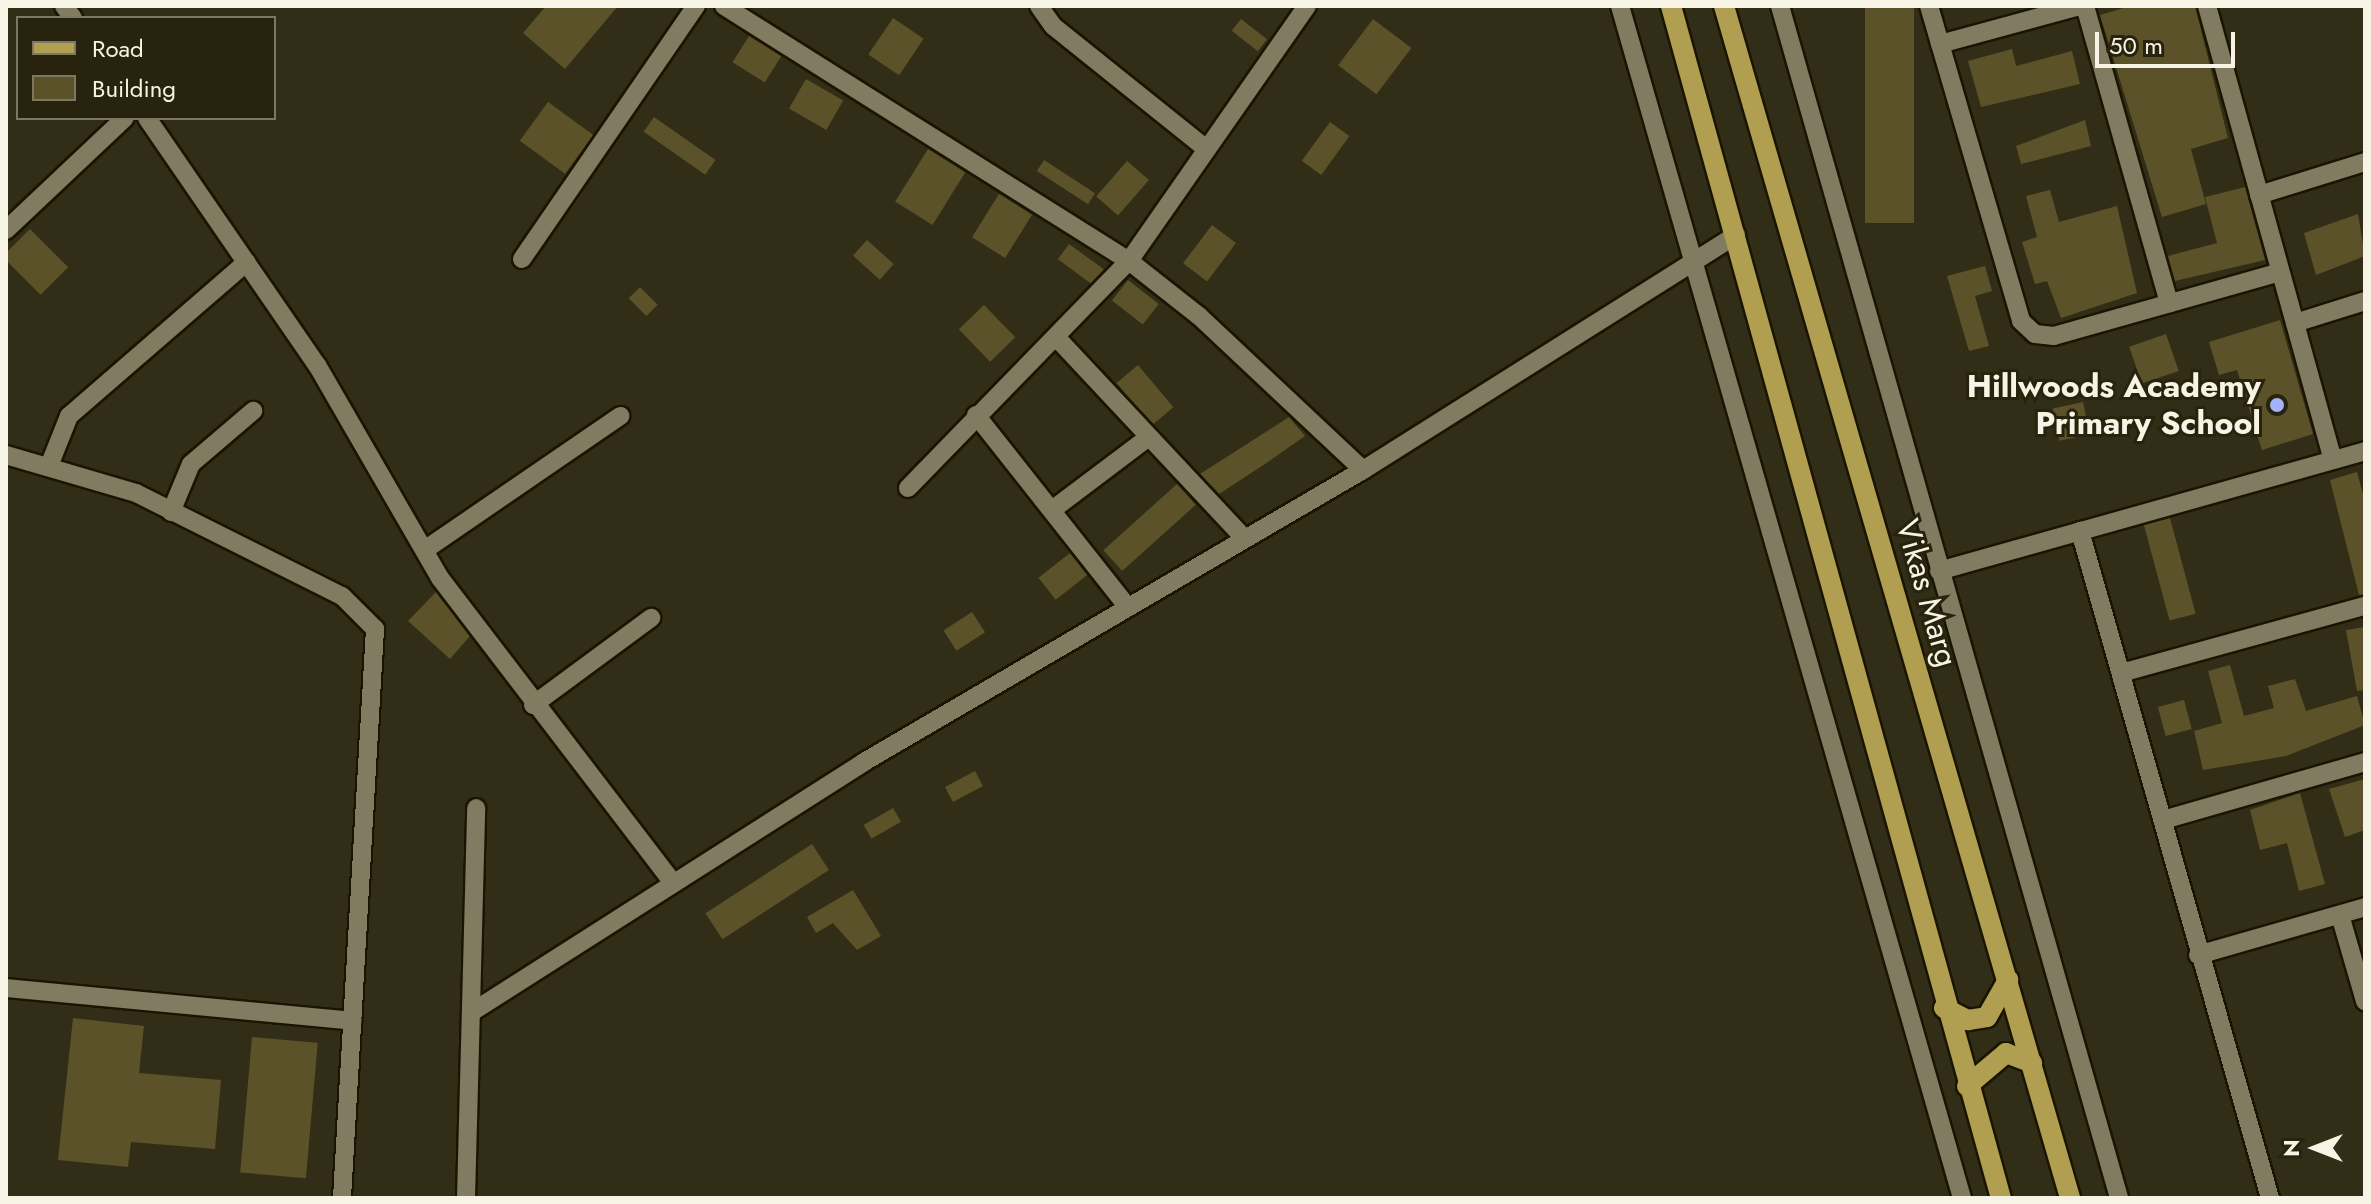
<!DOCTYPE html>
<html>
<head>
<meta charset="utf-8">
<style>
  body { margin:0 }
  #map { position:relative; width:2371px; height:1204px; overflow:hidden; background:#322d16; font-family:Jost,sans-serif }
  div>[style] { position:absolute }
  .building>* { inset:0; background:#5c5229; transform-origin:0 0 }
  .roads { filter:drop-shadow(2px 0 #1a1501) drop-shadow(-2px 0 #1a1501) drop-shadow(0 2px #1a1501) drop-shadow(0 -2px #1a1501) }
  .minor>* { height:18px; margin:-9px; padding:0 9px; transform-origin:9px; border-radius:9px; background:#817b62 }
  .major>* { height:20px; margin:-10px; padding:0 10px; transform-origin:10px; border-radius:10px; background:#b09e51 }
  .dots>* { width:22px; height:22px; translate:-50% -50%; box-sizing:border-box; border:4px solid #28230c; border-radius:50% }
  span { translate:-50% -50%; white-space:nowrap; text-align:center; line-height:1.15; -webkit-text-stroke:6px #28230c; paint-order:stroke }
  .poi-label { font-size:32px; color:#f7f4e6; font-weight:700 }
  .right { translate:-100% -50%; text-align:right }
  .street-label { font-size:32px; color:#f7f4e6 }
  .frame { position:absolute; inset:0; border:8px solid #f7f4e6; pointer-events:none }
  .legend { position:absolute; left:16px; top:16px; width:260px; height:104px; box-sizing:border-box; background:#28230c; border:2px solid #7b7763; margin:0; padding:10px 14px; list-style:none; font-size:24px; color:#f7f4e6 }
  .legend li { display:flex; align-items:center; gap:16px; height:40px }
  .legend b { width:40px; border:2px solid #7b7763 }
  .north { position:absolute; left:2275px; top:1108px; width:80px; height:80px; -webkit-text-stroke:6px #28230c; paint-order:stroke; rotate:270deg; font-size:22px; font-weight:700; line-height:32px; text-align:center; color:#f7f4e6 }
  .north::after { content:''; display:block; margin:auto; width:28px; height:36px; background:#f7f4e6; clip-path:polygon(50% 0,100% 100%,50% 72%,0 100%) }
  .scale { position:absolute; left:2095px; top:32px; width:140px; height:36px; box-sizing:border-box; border:4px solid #f7f4e6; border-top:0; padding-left:10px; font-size:24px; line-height:28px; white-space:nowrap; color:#f7f4e6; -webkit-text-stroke:6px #28230c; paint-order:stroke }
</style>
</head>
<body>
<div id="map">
  <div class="building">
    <i style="clip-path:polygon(546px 6px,618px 6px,565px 69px,523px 33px)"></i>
    <i style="left:1865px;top:6px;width:49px;height:217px"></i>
    <i style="clip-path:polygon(2130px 6px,2195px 6px,2228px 138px,2191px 149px,2206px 204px,2162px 217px,2100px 15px)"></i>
    <i style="left:893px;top:18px;width:37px;height:44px;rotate:34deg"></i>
    <i style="left:1241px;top:19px;width:33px;height:15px;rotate:38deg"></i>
    <i style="left:1373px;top:19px;width:48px;height:58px;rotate:37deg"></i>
    <i style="left:749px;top:36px;width:38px;height:31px;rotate:32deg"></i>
    <i style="clip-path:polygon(2012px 49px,2016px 66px,2072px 51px,2080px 84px,1981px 107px,1968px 61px)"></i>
    <i style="left:806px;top:79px;width:43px;height:34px;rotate:30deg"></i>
    <i style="left:548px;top:102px;width:56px;height:48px;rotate:36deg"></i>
    <i style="left:654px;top:117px;width:75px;height:18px;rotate:35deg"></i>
    <i style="clip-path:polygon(2085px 120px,2091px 146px,2021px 164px,2016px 146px)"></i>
    <i style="left:1330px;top:122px;width:24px;height:48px;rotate:36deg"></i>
    <i style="left:928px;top:149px;width:44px;height:62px;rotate:32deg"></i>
    <i style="left:1044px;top:160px;width:61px;height:13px;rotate:33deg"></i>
    <i style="left:1127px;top:161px;width:29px;height:47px;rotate:41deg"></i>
    <i style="clip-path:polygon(2245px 187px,2265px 260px,2175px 281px,2168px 256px,2217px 243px,2205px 197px)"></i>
    <i style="clip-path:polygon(2050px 190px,2059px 222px,2117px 206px,2137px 293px,2061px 318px,2047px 281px,2035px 284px,2022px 242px,2037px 237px,2026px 196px)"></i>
    <i style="left:999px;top:194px;width:39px;height:51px;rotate:32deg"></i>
    <i style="clip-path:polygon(2358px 214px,2365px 256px,2316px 275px,2304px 233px)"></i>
    <i style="left:1212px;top:225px;width:30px;height:48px;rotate:37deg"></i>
    <i style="left:30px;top:229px;width:54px;height:39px;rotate:45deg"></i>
    <i style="left:867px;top:240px;width:36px;height:21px;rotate:42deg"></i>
    <i style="left:1069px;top:244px;width:43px;height:19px;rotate:36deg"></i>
    <i style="clip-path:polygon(1985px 266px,1992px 291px,1975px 296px,1989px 346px,1969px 351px,1947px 276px)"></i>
    <i style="left:1128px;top:280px;width:39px;height:26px;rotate:38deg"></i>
    <i style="left:640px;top:287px;width:25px;height:16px;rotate:45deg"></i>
    <i style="left:984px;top:305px;width:45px;height:35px;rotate:46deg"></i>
    <i style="clip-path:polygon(2280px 320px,2313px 434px,2262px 450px,2237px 370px,2219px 375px,2209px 342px)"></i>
    <i style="left:2166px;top:334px;width:39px;height:39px;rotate:71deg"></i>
    <i style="left:1138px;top:365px;width:55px;height:28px;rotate:50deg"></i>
    <i style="left:2083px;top:402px;width:33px;height:31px;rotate:78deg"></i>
    <i style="clip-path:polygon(1289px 417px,1305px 436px,1268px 462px,1219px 494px,1200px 474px)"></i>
    <i style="clip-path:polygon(2357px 472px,2365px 501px,2365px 594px,2359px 595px,2330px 480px)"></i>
    <i style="left:1177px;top:484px;width:28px;height:99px;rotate:48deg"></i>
    <i style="left:2170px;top:518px;width:99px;height:27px;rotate:75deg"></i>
    <i style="left:1070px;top:553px;width:28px;height:40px;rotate:52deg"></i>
    <i style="clip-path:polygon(436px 592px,470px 636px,450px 659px,408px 621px)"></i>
    <i style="left:972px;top:612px;width:24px;height:34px;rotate:57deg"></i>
    <i style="clip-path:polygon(2365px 627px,2365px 690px,2357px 691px,2346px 630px)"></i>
    <i style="clip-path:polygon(2230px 665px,2244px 716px,2274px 708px,2268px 686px,2295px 679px,2306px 711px,2357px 696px,2365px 725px,2286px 756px,2203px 770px,2194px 731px,2222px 723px,2208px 671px)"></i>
    <i style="left:2184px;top:700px;width:30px;height:27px;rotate:75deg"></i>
    <i style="left:975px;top:771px;width:17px;height:34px;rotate:62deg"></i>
    <i style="clip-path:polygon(2365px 779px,2365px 830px,2345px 837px,2329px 789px)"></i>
    <i style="clip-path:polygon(2300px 793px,2325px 884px,2299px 891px,2287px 843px,2260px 850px,2250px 810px)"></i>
    <i style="left:893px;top:808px;width:16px;height:34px;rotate:60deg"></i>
    <i style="left:812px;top:844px;width:31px;height:127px;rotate:57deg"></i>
    <i style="clip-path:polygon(853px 890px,881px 936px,857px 950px,833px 923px,816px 933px,807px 917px)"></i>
    <i style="clip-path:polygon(73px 1018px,144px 1026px,139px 1073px,221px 1080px,215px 1149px,131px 1142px,128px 1167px,58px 1160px)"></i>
    <i style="left:252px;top:1037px;width:66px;height:136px;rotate:5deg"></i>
  </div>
  <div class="roads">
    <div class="minor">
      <i style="left:64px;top:6px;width:15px;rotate:53deg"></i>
      <i style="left:724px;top:6px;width:479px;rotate:32.2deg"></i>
      <i style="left:1129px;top:261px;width:89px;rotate:38.2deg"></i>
      <i style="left:1199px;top:316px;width:225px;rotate:43.2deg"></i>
      <i style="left:1039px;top:6px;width:24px;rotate:55deg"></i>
      <i style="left:1053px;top:26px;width:193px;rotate:38.7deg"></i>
      <i style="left:1620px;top:6px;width:1240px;rotate:73.99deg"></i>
      <i style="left:1780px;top:6px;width:1239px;rotate:74.12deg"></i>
      <i style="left:1929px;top:6px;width:328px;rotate:73.7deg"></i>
      <i style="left:2021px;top:321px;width:19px;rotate:43deg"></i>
      <i style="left:2035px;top:334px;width:19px;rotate:6deg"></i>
      <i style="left:2054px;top:336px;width:235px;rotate:-15.8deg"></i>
      <i style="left:2085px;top:6px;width:309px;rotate:74.2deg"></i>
      <i style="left:2207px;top:6px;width:471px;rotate:74.5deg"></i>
      <i style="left:1940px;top:44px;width:145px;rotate:-15.2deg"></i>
      <i style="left:147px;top:118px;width:300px;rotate:55.5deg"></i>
      <i style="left:317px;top:365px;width:246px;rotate:60deg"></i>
      <i style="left:440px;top:578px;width:382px;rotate:52.6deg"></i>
      <i style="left:2259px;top:195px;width:111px;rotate:-17.3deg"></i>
      <i style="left:6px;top:230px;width:163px;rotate:-43.3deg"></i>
      <i style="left:522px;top:259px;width:307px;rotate:-55.5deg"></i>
      <i style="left:2295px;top:323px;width:73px;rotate:-17.4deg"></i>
      <i style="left:1056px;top:337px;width:272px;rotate:46.9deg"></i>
      <i style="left:976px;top:415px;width:243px;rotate:51.7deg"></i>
      <i style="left:6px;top:455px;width:135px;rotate:16.3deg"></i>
      <i style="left:136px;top:493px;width:230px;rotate:26.6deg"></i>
      <i style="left:342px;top:596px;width:47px;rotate:45deg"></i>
      <i style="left:375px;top:629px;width:570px;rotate:93.32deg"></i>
      <i style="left:49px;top:466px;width:54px;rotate:-68.2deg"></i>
      <i style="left:69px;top:416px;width:235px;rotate:-40.9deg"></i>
      <i style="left:908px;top:488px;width:317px;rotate:-45.8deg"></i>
      <i style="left:1129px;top:261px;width:311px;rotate:-55.1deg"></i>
      <i style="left:1052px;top:510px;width:121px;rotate:-37deg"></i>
      <i style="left:171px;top:512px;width:52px;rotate:-67.4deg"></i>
      <i style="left:191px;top:464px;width:82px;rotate:-40.5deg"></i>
      <i style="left:2080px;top:531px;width:694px;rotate:74.1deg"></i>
      <i style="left:429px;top:547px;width:232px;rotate:-34.4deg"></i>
      <i style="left:1939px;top:571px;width:443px;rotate:-15.7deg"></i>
      <i style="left:2121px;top:673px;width:253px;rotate:-15.4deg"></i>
      <i style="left:533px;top:705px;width:147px;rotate:-36.4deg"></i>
      <i style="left:2163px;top:820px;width:210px;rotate:-16deg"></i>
      <i style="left:2340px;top:915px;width:90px;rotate:73.8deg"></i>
      <i style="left:2198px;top:955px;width:174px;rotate:-16deg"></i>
      <i style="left:6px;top:988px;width:348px;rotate:5.4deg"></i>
      <i style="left:472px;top:1012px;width:465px;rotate:-32.5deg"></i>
      <i style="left:864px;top:762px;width:578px;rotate:-30.33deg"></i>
      <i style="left:1363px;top:470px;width:441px;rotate:-32.2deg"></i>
      <i style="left:466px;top:1198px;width:390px;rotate:-88.5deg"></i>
    </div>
    <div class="major">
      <i style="left:1671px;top:6px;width:1237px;rotate:74.53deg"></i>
      <i style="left:1724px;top:6px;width:1241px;rotate:73.81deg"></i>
      <i style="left:1944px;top:1008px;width:27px;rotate:27deg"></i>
      <i style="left:1968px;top:1020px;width:19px;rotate:-9deg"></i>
      <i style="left:1987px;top:1017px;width:43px;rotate:-60.4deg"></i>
      <i style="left:1967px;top:1086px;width:51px;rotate:-40.2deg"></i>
      <i style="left:2006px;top:1053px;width:28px;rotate:21deg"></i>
    </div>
  </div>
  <div class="dots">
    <i style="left:2277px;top:405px;background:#a2b2fd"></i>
  </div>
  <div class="poi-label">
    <span class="right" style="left:2261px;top:405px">Hillwoods Academy<br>Primary School</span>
  </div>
  <div class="street-label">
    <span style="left:1927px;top:593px;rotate:74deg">Vikas Marg</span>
  </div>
  <div class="frame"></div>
  <ul class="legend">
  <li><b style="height:10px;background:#b09e51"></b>Road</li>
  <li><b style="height:22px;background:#5c5229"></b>Building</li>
  </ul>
  <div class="north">N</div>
  <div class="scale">50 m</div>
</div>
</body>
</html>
